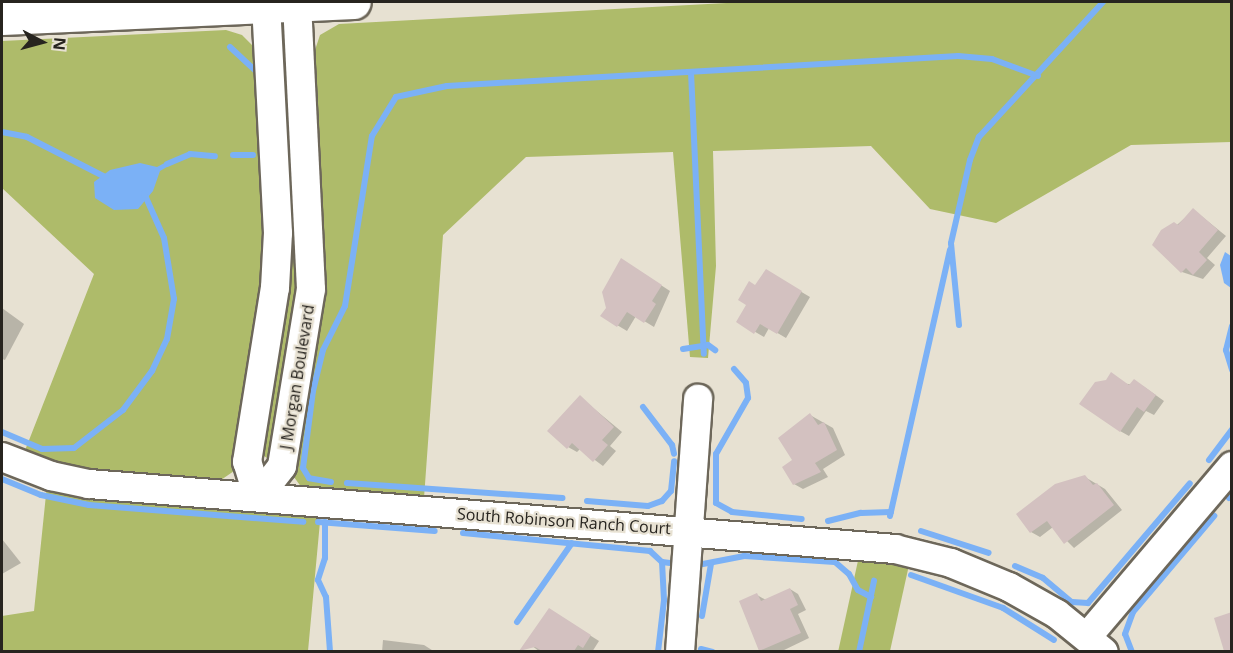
<!DOCTYPE html>
<html>
<head>
<meta charset="utf-8">
<style>
  body { margin:0 }
  #map { position:relative; width:1233px; height:653px; overflow:hidden; background:#e7e1d2; font-family:"Open Sans",sans-serif }
  div>[style] { position:absolute }
  .green>* { inset:0; background:#aebb6a }
  .water>* { inset:0; background:#7bb1f6 }
  .shadow>* { inset:0; background:#0003 }
  .stream>* { height:6px; margin:-3px; padding:0 3px; transform-origin:3px; border-radius:3px; background:#7bb1f6 }
  .building>* { inset:0; background:#d3c1c0 }
  .roads { filter:drop-shadow(2px 0 #6d675a) drop-shadow(-2px 0 #6d675a) drop-shadow(0 2px #6d675a) drop-shadow(0 -2px #6d675a) }
  .minor>* { height:28px; margin:-14px; padding:0 14px; transform-origin:14px; border-radius:14px; background:#fff }
  .highway>* { height:33px; margin:-16.5px; padding:0 16.5px; transform-origin:16.5px; border-radius:16.5px; background:#fff }
  span { translate:-50% -50%; white-space:nowrap; text-align:center; line-height:1.15; -webkit-text-stroke:4.5px #e7e1d2; paint-order:stroke }
  .street-label { font-size:16px; color:#27241f }
  .frame { position:absolute; inset:0; border:3px solid #27241f; pointer-events:none }
  .north { position:absolute; left:12px; top:12px; width:60px; height:60px; -webkit-text-stroke:4px #e7e1d2; paint-order:stroke; rotate:96deg; font-size:16px; font-weight:700; line-height:24px; text-align:center; color:#27241f }
  .north::after { content:''; display:block; margin:auto; width:21px; height:27px; background:#27241f; clip-path:polygon(50% 0,100% 100%,50% 72%,0 100%) }
</style>
</head>
<body>
<div id="map">
  <div class="green">
    <i style="clip-path:polygon(745px 2px,1231px 2px,1231px 142px,1131px 145px,996px 223px,930px 209px,871px 146px,713px 151px,716px 266px,708px 358px,690px 357px,673px 152px,526px 157px,443px 235px,424px 498px,302px 488px,291px 473px,323px 244px,314px 53px,320px 35px,339px 24px)"></i>
    <i style="clip-path:polygon(226px 30px,242px 35px,259px 52px,267px 260px,234px 471px,218px 482px,75px 470px,24px 453px,94px 274px,2px 188px,2px 41px)"></i>
    <i style="clip-path:polygon(284px 70px,292px 206px,301px 262px,271px 456px,267px 458px,261px 454px)"></i>
    <i style="clip-path:polygon(47px 485px,321px 511px,308px 651px,2px 652px,2px 616px,34px 611px)"></i>
    <i style="clip-path:polygon(859px 556px,909px 565px,890px 651px,838px 652px)"></i>
  </div>
  <div class="water">
    <i style="clip-path:polygon(172px 159px,174px 163px,160px 171px,153px 191px,138px 209px,114px 210px,95px 198px,94px 182px,110px 170px,140px 163px,157px 167px)"></i>
    <i style="clip-path:polygon(1225px 252px,1231px 256px,1231px 288px,1224px 283px,1220px 265px)"></i>
  </div>
  <div class="shadow">
    <i style="clip-path:polygon(1194px 210px,1226px 236px,1207px 258px,1215px 265px,1203px 279px,1182px 272px,1154px 245px)"></i>
    <i style="clip-path:polygon(630px 265px,670px 291px,654px 327px,636px 316px,627px 331px,602px 316px)"></i>
    <i style="clip-path:polygon(766px 271px,810px 297px,786px 338px,769px 328px,764px 337px,738px 322px)"></i>
    <i style="clip-path:polygon(2px 308px,24px 324px,5px 360px,2px 359px)"></i>
    <i style="clip-path:polygon(1106px 381px,1143px 386px,1164px 401px,1154px 415px,1146px 411px,1129px 436px,1120px 431px)"></i>
    <i style="clip-path:polygon(580px 397px,622px 432px,610px 446px,616px 451px,603px 466px,580px 449px,577px 452px,568px 447px)"></i>
    <i style="clip-path:polygon(810px 415px,833px 428px,845px 455px,823px 469px,828px 477px,803px 489px,794px 484px,794px 461px)"></i>
    <i style="clip-path:polygon(1085px 477px,1105px 489px,1122px 510px,1074px 548px,1053px 527px,1040px 537px,1031px 532px,1018px 515px)"></i>
    <i style="clip-path:polygon(2px 539px,21px 563px,2px 574px)"></i>
    <i style="clip-path:polygon(790px 589px,798px 594px,806px 610px,798px 614px,809px 638px,780px 652px,761px 652px,741px 602px,757px 595px,766px 600px)"></i>
    <i style="clip-path:polygon(558px 615px,599px 641px,592px 652px,540px 652px,527px 642px)"></i>
    <i style="clip-path:polygon(383px 640px,424px 645px,435px 652px,382px 652px)"></i>
  </div>
  <div class="stream">
    <i style="left:230px;top:47px;width:40px;rotate:43deg"></i>
    <i style="left:691px;top:72px;width:282px;rotate:87.4deg"></i>
    <i style="left:2px;top:132px;width:25px;rotate:11deg"></i>
    <i style="left:27px;top:137px;width:90px;rotate:27.1deg"></i>
    <i style="left:233px;top:155px;width:20px"></i>
    <i style="left:167px;top:164px;width:25px;rotate:-23deg"></i>
    <i style="left:190px;top:154px;width:25px;rotate:5deg"></i>
    <i style="left:959px;top:325px;width:82px;rotate:-95.6deg"></i>
    <i style="left:951px;top:243px;width:85px;rotate:-77.1deg"></i>
    <i style="left:970px;top:160px;width:25px;rotate:-69deg"></i>
    <i style="left:979px;top:137px;width:183px;rotate:-47.4deg"></i>
    <i style="left:1232px;top:326px;width:25px;rotate:104deg"></i>
    <i style="left:1226px;top:350px;width:21px;rotate:73deg"></i>
    <i style="left:683px;top:349px;width:25px;rotate:-9deg"></i>
    <i style="left:708px;top:345px;width:9px;rotate:36deg"></i>
    <i style="left:734px;top:369px;width:18px;rotate:49deg"></i>
    <i style="left:746px;top:383px;width:15px;rotate:82deg"></i>
    <i style="left:748px;top:398px;width:64px;rotate:119.7deg"></i>
    <i style="left:716px;top:454px;width:49px;rotate:90deg"></i>
    <i style="left:716px;top:503px;width:18px;rotate:29deg"></i>
    <i style="left:732px;top:512px;width:70px;rotate:5.7deg"></i>
    <i style="left:643px;top:407px;width:48px;rotate:52.7deg"></i>
    <i style="left:672px;top:445px;width:9px;rotate:77deg"></i>
    <i style="left:2px;top:432px;width:43px;rotate:23deg"></i>
    <i style="left:42px;top:449px;width:32px;rotate:-2deg"></i>
    <i style="left:74px;top:448px;width:62px;rotate:-37.8deg"></i>
    <i style="left:123px;top:410px;width:49px;rotate:-53.4deg"></i>
    <i style="left:152px;top:371px;width:35px;rotate:-65deg"></i>
    <i style="left:167px;top:339px;width:41px;rotate:-80.1deg"></i>
    <i style="left:174px;top:299px;width:62px;rotate:-99.3deg"></i>
    <i style="left:164px;top:238px;width:49px;rotate:-114deg"></i>
    <i style="left:1209px;top:460px;width:39px;rotate:-53deg"></i>
    <i style="left:2px;top:479px;width:42px;rotate:22.3deg"></i>
    <i style="left:41px;top:495px;width:49px;rotate:11.8deg"></i>
    <i style="left:89px;top:505px;width:215px;rotate:4.5deg"></i>
    <i style="left:331px;top:482px;width:22px;rotate:-170deg"></i>
    <i style="left:309px;top:478px;width:12px;rotate:-121deg"></i>
    <i style="left:303px;top:468px;width:78px;rotate:-82.6deg"></i>
    <i style="left:313px;top:391px;width:42px;rotate:-76.3deg"></i>
    <i style="left:323px;top:350px;width:49px;rotate:-63.4deg"></i>
    <i style="left:345px;top:306px;width:172px;rotate:-81deg"></i>
    <i style="left:372px;top:136px;width:46px;rotate:-58.4deg"></i>
    <i style="left:396px;top:97px;width:52px;rotate:-12.2deg"></i>
    <i style="left:447px;top:86px;width:512px;rotate:-3.36deg"></i>
    <i style="left:958px;top:56px;width:34px;rotate:5deg"></i>
    <i style="left:992px;top:59px;width:49px;rotate:20.3deg"></i>
    <i style="left:347px;top:483px;width:216px;rotate:4deg"></i>
    <i style="left:1229px;top:498px;width:4px;rotate:-34deg"></i>
    <i style="left:587px;top:501px;width:61px;rotate:4.7deg"></i>
    <i style="left:648px;top:506px;width:15px;rotate:-20deg"></i>
    <i style="left:662px;top:501px;width:13px;rotate:-48deg"></i>
    <i style="left:671px;top:491px;width:30px;rotate:-84deg"></i>
    <i style="left:890px;top:516px;width:273px;rotate:-77.3deg"></i>
    <i style="left:828px;top:521px;width:34px;rotate:-14deg"></i>
    <i style="left:861px;top:513px;width:30px;rotate:-2deg"></i>
    <i style="left:318px;top:522px;width:117px;rotate:4.4deg"></i>
    <i style="left:325px;top:522px;width:36px;rotate:90deg"></i>
    <i style="left:325px;top:558px;width:23px;rotate:108deg"></i>
    <i style="left:318px;top:580px;width:19px;rotate:65deg"></i>
    <i style="left:326px;top:597px;width:55px;rotate:85.8deg"></i>
    <i style="left:921px;top:531px;width:71px;rotate:17.9deg"></i>
    <i style="left:463px;top:533px;width:188px;rotate:5.5deg"></i>
    <i style="left:650px;top:551px;width:16px;rotate:43deg"></i>
    <i style="left:662px;top:562px;width:8px;rotate:7deg"></i>
    <i style="left:703px;top:564px;width:42px;rotate:-11deg"></i>
    <i style="left:744px;top:556px;width:91px;rotate:3.8deg"></i>
    <i style="left:835px;top:562px;width:18px;rotate:41deg"></i>
    <i style="left:849px;top:574px;width:18px;rotate:61deg"></i>
    <i style="left:858px;top:590px;width:15px;rotate:28deg"></i>
    <i style="left:1015px;top:566px;width:30px;rotate:23deg"></i>
    <i style="left:1043px;top:578px;width:38px;rotate:40deg"></i>
    <i style="left:1072px;top:602px;width:16px;rotate:4deg"></i>
    <i style="left:1088px;top:603px;width:157px;rotate:-49.6deg"></i>
    <i style="left:911px;top:575px;width:98px;rotate:19.7deg"></i>
    <i style="left:1003px;top:608px;width:60px;rotate:32.1deg"></i>
    <i style="left:702px;top:616px;width:53px;rotate:-80.2deg"></i>
    <i style="left:517px;top:622px;width:96px;rotate:-55.2deg"></i>
    <i style="left:701px;top:649px;width:12px;rotate:14deg"></i>
    <i style="left:658px;top:652px;width:52px;rotate:-83.4deg"></i>
    <i style="left:664px;top:600px;width:38px;rotate:-93deg"></i>
    <i style="left:859px;top:652px;width:73px;rotate:-78.1deg"></i>
    <i style="left:1132px;top:652px;width:19px;rotate:-111deg"></i>
    <i style="left:1125px;top:634px;width:23px;rotate:-70deg"></i>
    <i style="left:1133px;top:612px;width:126px;rotate:-49.8deg"></i>
  </div>
  <div class="building">
    <i style="clip-path:polygon(1193px 208px,1218px 230px,1199px 252px,1207px 260px,1193px 275px,1186px 268px,1181px 273px,1152px 245px,1161px 230px,1174px 222px,1178px 225px)"></i>
    <i style="clip-path:polygon(621px 258px,662px 285px,652px 301px,656px 304px,644px 323px,627px 312px,617px 327px,600px 316px,606px 308px,602px 292px)"></i>
    <i style="clip-path:polygon(766px 269px,802px 291px,777px 334px,760px 324px,754px 334px,736px 322px,746px 305px,738px 300px,749px 281px,755px 285px)"></i>
    <i style="clip-path:polygon(1111px 372px,1129px 385px,1134px 379px,1156px 395px,1144px 412px,1137px 407px,1120px 432px,1079px 404px,1095px 382px,1106px 380px)"></i>
    <i style="clip-path:polygon(580px 395px,614px 427px,602px 440px,608px 445px,593px 462px,572px 443px,567px 449px,547px 431px)"></i>
    <i style="clip-path:polygon(810px 413px,818px 425px,824px 422px,837px 450px,815px 463px,821px 472px,793px 485px,782px 467px,792px 460px,778px 438px)"></i>
    <i style="clip-path:polygon(1085px 475px,1093px 485px,1097px 483px,1114px 505px,1064px 544px,1047px 521px,1030px 533px,1016px 514px,1055px 484px)"></i>
    <i style="clip-path:polygon(790px 588px,798px 605px,790px 609px,801px 633px,759px 651px,739px 601px,757px 593px,761px 601px)"></i>
    <i style="clip-path:polygon(549px 608px,591px 635px,583px 648px,578px 645px,574px 651px,542px 651px,535px 647px,519px 651px)"></i>
    <i style="clip-path:polygon(1232px 612px,1232px 651px,1224px 651px,1214px 618px)"></i>
  </div>
  <div class="roads">
    <div class="minor">
      <i style="left:2px;top:457px;width:53px;rotate:21.2deg"></i>
      <i style="left:51px;top:476px;width:39px;rotate:12deg"></i>
      <i style="left:89px;top:484px;width:809px;rotate:4.61deg"></i>
      <i style="left:895px;top:549px;width:58px;rotate:14deg"></i>
      <i style="left:951px;top:563px;width:63px;rotate:22.5deg"></i>
      <i style="left:1009px;top:587px;width:55px;rotate:29.4deg"></i>
      <i style="left:1057px;top:614px;width:60px;rotate:39deg"></i>
      <i style="left:258px;top:497px;width:39px;rotate:-52deg"></i>
      <i style="left:282px;top:466px;width:179px;rotate:-80.7deg"></i>
      <i style="left:311px;top:289px;width:287px;rotate:-92.8deg"></i>
      <i style="left:258px;top:497px;width:37px;rotate:-107deg"></i>
      <i style="left:247px;top:462px;width:176px;rotate:-80.9deg"></i>
      <i style="left:275px;top:288px;width:55px;rotate:-86.9deg"></i>
      <i style="left:278px;top:233px;width:231px;rotate:-93deg"></i>
      <i style="left:1087px;top:637px;width:224px;rotate:-49.7deg"></i>
      <i style="left:680px;top:652px;width:254px;rotate:-85.9deg"></i>
    </div>
    <div class="highway">
      <i style="left:2px;top:18px;width:352px;rotate:-2.6deg"></i>
    </div>
  </div>
  <div class="street-label">
    <span style="left:297px;top:377px;rotate:-81deg">J Morgan Boulevard</span>
    <span style="left:564px;top:521px;rotate:4deg">South Robinson Ranch Court</span>
  </div>
  <div class="frame"></div>
  <div class="north">N</div>
</div>
</body>
</html>
